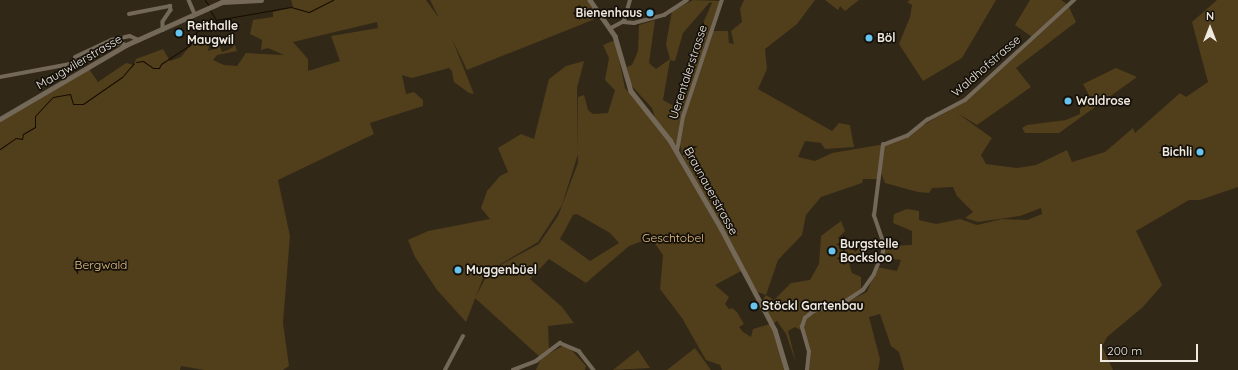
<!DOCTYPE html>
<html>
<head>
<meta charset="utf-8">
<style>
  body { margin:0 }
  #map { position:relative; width:1238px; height:370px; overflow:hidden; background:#312818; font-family:Quicksand,sans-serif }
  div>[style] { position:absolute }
  .green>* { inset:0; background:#513e1b }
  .stream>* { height:1px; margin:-0.5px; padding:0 0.5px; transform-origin:0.5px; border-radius:0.5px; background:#160c00 }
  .minor>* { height:3.5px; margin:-1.75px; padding:0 1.75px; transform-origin:1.75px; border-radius:1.75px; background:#746958 }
  .tertiary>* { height:4.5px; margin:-2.25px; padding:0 2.25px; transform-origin:2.25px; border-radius:2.25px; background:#746958 }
  .dots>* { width:11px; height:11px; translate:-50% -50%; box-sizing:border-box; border:2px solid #15110a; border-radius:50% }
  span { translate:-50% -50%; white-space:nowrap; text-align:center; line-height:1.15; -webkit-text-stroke:3.5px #15110a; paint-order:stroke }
  .poi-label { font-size:12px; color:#efe9df; font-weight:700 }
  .right { translate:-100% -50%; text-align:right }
  .left { translate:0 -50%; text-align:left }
  .street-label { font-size:12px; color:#efe9df }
  .park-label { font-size:12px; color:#ebc585 }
  .north { position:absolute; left:1190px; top:8px; width:40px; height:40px; -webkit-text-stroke:3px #15110a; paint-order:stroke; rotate:0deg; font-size:11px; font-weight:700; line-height:16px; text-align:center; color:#efe9df }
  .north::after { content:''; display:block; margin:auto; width:14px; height:18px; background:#efe9df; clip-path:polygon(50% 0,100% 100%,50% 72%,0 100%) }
  .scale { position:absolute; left:1100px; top:344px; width:98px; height:18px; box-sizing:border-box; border:2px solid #efe9df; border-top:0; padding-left:5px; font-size:12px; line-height:14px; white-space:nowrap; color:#efe9df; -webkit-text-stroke:3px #15110a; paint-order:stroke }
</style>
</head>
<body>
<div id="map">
  <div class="green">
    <i style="clip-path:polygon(evenodd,291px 0,426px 0,439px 18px,430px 0,590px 0,600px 17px,467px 70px,452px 39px,474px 94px,469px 93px,454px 82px,452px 71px,449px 68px,412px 78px,402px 75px,406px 94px,414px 92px,423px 100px,423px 106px,370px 123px,374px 134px,278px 180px,290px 236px,283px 323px,289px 366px,283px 370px,204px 370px,181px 366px,180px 370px,0 370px,0 121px,89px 69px,98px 82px,126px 63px,134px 65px,136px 59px,163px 49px,170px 61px,181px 57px,197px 37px,200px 41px,211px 38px,208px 51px,218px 48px,218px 41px,222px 52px,228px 50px,233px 47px,230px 41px,233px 40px,237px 51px,217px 55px,213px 60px,224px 65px,237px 66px,246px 53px,284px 55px,268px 48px,261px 50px,262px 40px,250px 34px,253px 20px,273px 17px,273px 12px,293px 7px,291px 0,377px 22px,378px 28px,331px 36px,340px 61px,308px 71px,308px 59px,293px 42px,377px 22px)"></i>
    <i style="clip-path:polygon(evenodd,693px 0,722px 1px,704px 51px,712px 31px,728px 31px,729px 43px,734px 44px,731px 31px,742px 22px,740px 9px,744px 0,815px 0,797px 24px,765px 49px,767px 69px,758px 89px,832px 131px,839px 123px,850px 125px,854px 147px,825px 149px,821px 143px,805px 141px,798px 157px,815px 161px,832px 153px,891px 143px,952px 109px,1032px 37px,1015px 25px,1030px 0,1061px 0,1068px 5px,1076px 22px,1016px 68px,1031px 87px,977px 125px,957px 113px,992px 138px,981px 155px,986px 164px,1017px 168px,1036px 165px,1067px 150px,1072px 162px,1105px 152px,1133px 128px,1135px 133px,1180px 93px,1186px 97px,1208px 82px,1192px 22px,1217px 0,1238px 0,1238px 187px,1200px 200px,1189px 200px,1136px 231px,1162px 285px,1143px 307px,1107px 337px,1103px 345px,1100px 342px,1113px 370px,904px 370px,899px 352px,891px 346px,880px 314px,869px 317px,880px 359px,878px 370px,808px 370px,810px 354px,804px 332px,795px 327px,788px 331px,796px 363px,786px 334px,777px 321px,773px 324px,762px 301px,766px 295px,757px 292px,690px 170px,682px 154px,679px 140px,677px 146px,655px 118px,652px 108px,629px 83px,627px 67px,632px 65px,638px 51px,639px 25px,655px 20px,649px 63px,656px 69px,670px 59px,666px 44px,672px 11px,693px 0,710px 2px,712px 3px,688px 57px,686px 91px,679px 109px,663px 100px,670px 60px,675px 61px,683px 33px,710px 2px,693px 0,881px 173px,885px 183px,918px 192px,929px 193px,932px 188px,953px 187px,957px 196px,973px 212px,965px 218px,978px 222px,1020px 216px,1041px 208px,1042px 214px,1027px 220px,1002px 219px,977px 225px,960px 219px,936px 224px,919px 220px,919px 211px,907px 209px,894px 214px,893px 223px,912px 231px,912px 245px,884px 246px,885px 258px,901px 260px,897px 271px,877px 267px,867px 292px,836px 307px,822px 309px,822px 306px,845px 300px,861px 290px,861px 277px,852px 273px,849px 263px,858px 262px,865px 242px,862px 240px,856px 252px,838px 238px,845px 231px,841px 221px,821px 236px,819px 264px,810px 280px,791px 283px,774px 300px,766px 295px,778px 260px,802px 235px,806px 215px,821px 197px,862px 183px,863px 179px,878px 179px,881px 173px)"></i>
    <i style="clip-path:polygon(825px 0,859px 0,845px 11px,840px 6px,838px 10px)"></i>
    <i style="clip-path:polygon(910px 0,996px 0,962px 58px,923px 81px,899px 44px,910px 17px,912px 5px,907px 2px)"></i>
    <i style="clip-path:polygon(evenodd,615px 40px,625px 88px,664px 133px,743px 270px,715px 285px,729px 297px,725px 304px,729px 309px,732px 308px,737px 312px,744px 324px,739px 327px,743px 332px,751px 337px,753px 329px,770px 324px,786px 370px,722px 370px,720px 365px,706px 360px,682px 318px,660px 289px,663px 255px,651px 238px,629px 246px,586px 283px,549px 259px,530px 279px,562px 307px,574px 323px,548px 326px,549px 350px,543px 357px,566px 344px,586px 366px,585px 370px,536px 370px,541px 358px,475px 298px,489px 271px,539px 244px,558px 216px,578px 163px,578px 97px,584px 95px,588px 110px,593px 114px,608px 113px,615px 90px,605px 80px,609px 58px,603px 45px,615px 40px,577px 214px,610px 233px,619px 243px,590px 261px,560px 239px,573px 215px,577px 214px)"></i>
    <i style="clip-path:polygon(584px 61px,577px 88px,578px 154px,562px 205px,538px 242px,485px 273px,466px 322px,437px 290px,415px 257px,408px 240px,428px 231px,490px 219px,481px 208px,487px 191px,500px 176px,508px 172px,498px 148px,521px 134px,534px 139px,549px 79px,566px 66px)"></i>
    <i style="clip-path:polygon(1116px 68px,1137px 77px,1059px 133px,1025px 133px,1022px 128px,1027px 125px,1066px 120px,1080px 114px,1080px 109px,1091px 99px,1083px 84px)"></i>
    <i style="clip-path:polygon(695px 348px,711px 370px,667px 370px)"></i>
    <i style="clip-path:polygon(638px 350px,650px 368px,613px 370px)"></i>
  </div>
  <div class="stream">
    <i style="left:205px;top:0;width:7px;rotate:56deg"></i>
    <i style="left:210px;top:10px;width:12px;rotate:59deg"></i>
    <i style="left:216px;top:20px;width:76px;rotate:-9.8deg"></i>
    <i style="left:291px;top:7px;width:19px;rotate:16deg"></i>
    <i style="left:309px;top:12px;width:27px;rotate:-27deg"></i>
    <i style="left:136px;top:62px;width:7px;rotate:-8deg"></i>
    <i style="left:143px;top:61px;width:12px;rotate:35deg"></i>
    <i style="left:153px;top:68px;width:6px"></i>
    <i style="left:159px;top:68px;width:4px;rotate:-63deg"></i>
    <i style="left:161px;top:64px;width:35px;rotate:-33deg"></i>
    <i style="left:190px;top:45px;width:14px;rotate:-65deg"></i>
    <i style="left:196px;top:32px;width:21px;rotate:-31deg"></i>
    <i style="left:0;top:149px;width:19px;rotate:-35deg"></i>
    <i style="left:16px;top:138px;width:6px;rotate:9deg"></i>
    <i style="left:22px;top:139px;width:5px;rotate:-79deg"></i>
    <i style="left:23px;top:134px;width:14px;rotate:-30deg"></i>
    <i style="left:35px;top:127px;width:11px;rotate:-90deg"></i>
    <i style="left:35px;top:116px;width:26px;rotate:-47deg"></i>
    <i style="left:53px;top:97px;width:17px;rotate:-10deg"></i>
    <i style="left:70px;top:94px;width:10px;rotate:73deg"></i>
    <i style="left:73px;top:104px;width:10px"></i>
    <i style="left:83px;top:104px;width:47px;rotate:-34.7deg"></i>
    <i style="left:122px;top:77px;width:18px;rotate:-49deg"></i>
  </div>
  <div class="minor">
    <i style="left:189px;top:0;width:15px;rotate:67deg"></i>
    <i style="left:129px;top:14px;width:42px;rotate:-11deg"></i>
    <i style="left:170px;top:6px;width:4px;rotate:76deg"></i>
    <i style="left:171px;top:10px;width:14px;rotate:124deg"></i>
    <i style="left:163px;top:22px;width:8px;rotate:90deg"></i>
    <i style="left:623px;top:22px;width:11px;rotate:5deg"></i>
    <i style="left:634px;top:23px;width:31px;rotate:-15deg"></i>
    <i style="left:664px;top:15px;width:27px;rotate:-33deg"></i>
    <i style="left:611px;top:28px;width:15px;rotate:-28deg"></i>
    <i style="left:624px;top:21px;width:22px;rotate:-74deg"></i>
    <i style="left:75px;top:57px;width:40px;rotate:-25deg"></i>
    <i style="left:111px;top:40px;width:19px;rotate:-12deg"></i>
    <i style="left:130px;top:36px;width:10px;rotate:24deg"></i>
    <i style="left:0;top:77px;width:71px;rotate:-10.5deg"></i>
    <i style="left:70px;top:64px;width:54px;rotate:-22.8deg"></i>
    <i style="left:120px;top:43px;width:6px;rotate:18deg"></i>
    <i style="left:677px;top:151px;width:35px;rotate:-80deg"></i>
    <i style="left:683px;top:117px;width:123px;rotate:-71.6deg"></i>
    <i style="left:445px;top:370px;width:38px;rotate:-62deg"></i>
    <i style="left:513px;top:370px;width:25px;rotate:-21deg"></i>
    <i style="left:536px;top:361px;width:30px;rotate:-37deg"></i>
    <i style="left:560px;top:343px;width:21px;rotate:23deg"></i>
    <i style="left:579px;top:351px;width:24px;rotate:52deg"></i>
    <i style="left:807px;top:370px;width:18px;rotate:-84deg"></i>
    <i style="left:809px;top:352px;width:26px;rotate:-106deg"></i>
    <i style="left:802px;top:327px;width:9px;rotate:-72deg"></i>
    <i style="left:805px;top:318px;width:11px;rotate:-38deg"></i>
    <i style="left:814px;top:311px;width:34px;rotate:-17deg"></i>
    <i style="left:846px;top:301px;width:20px;rotate:-33deg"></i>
    <i style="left:863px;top:290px;width:19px;rotate:-55deg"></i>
    <i style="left:874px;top:274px;width:24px;rotate:-68deg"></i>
    <i style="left:883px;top:252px;width:10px;rotate:-90deg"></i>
    <i style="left:883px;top:242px;width:28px;rotate:-109deg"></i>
    <i style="left:874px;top:216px;width:72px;rotate:-82.8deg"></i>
    <i style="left:883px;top:145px;width:26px;rotate:-21deg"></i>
    <i style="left:907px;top:136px;width:26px;rotate:-39deg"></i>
    <i style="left:927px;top:120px;width:43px;rotate:-27.8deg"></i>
    <i style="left:965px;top:100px;width:148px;rotate:-42.5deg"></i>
  </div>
  <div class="tertiary">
    <i style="left:590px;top:0;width:44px;rotate:55.2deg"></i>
    <i style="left:615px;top:36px;width:57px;rotate:73.8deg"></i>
    <i style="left:631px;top:91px;width:63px;rotate:51.5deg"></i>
    <i style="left:670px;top:140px;width:102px;rotate:59.9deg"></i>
    <i style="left:721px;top:228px;width:115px;rotate:62.1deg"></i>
    <i style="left:775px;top:330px;width:42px;rotate:73.3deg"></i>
    <i style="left:0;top:119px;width:146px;rotate:-30.4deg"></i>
    <i style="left:126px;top:45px;width:105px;rotate:-24.1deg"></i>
    <i style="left:222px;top:2px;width:39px;rotate:-3deg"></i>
  </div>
  <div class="dots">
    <i style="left:650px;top:13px;background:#67c4ef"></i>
    <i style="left:179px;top:33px;background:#67c4ef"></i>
    <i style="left:869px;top:38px;background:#67c4ef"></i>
    <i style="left:1068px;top:101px;background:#67c4ef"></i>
    <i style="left:1200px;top:152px;background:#67c4ef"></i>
    <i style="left:832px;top:251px;background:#67c4ef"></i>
    <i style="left:458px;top:270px;background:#67c4ef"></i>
    <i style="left:754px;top:306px;background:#67c4ef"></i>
  </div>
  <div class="poi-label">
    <span class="right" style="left:642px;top:13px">Bienenhaus</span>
    <span class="left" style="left:187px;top:33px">Reithalle<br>Maugwil</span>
    <span class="left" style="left:877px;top:38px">Böl</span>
    <span class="left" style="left:1076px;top:101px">Waldrose</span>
    <span class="right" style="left:1192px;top:152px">Bichli</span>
    <span class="left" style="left:840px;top:251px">Burgstelle<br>Bocksloo</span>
    <span class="left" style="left:466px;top:270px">Muggenbüel</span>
    <span class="left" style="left:762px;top:306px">Stöckl Gartenbau</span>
  </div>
  <div class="street-label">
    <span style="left:79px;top:62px;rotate:-30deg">Maugwilerstrasse</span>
    <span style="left:986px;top:66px;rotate:-41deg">Waldhofstrasse</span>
    <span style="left:688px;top:72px;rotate:-72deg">Uerentalerstrasse</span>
    <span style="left:711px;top:191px;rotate:61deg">Braunauerstrasse</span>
  </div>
  <div class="park-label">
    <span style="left:673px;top:238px">Geschtobel</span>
    <span style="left:101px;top:265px">Bergwald</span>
  </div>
  <div class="north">N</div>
  <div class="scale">200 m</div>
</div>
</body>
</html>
